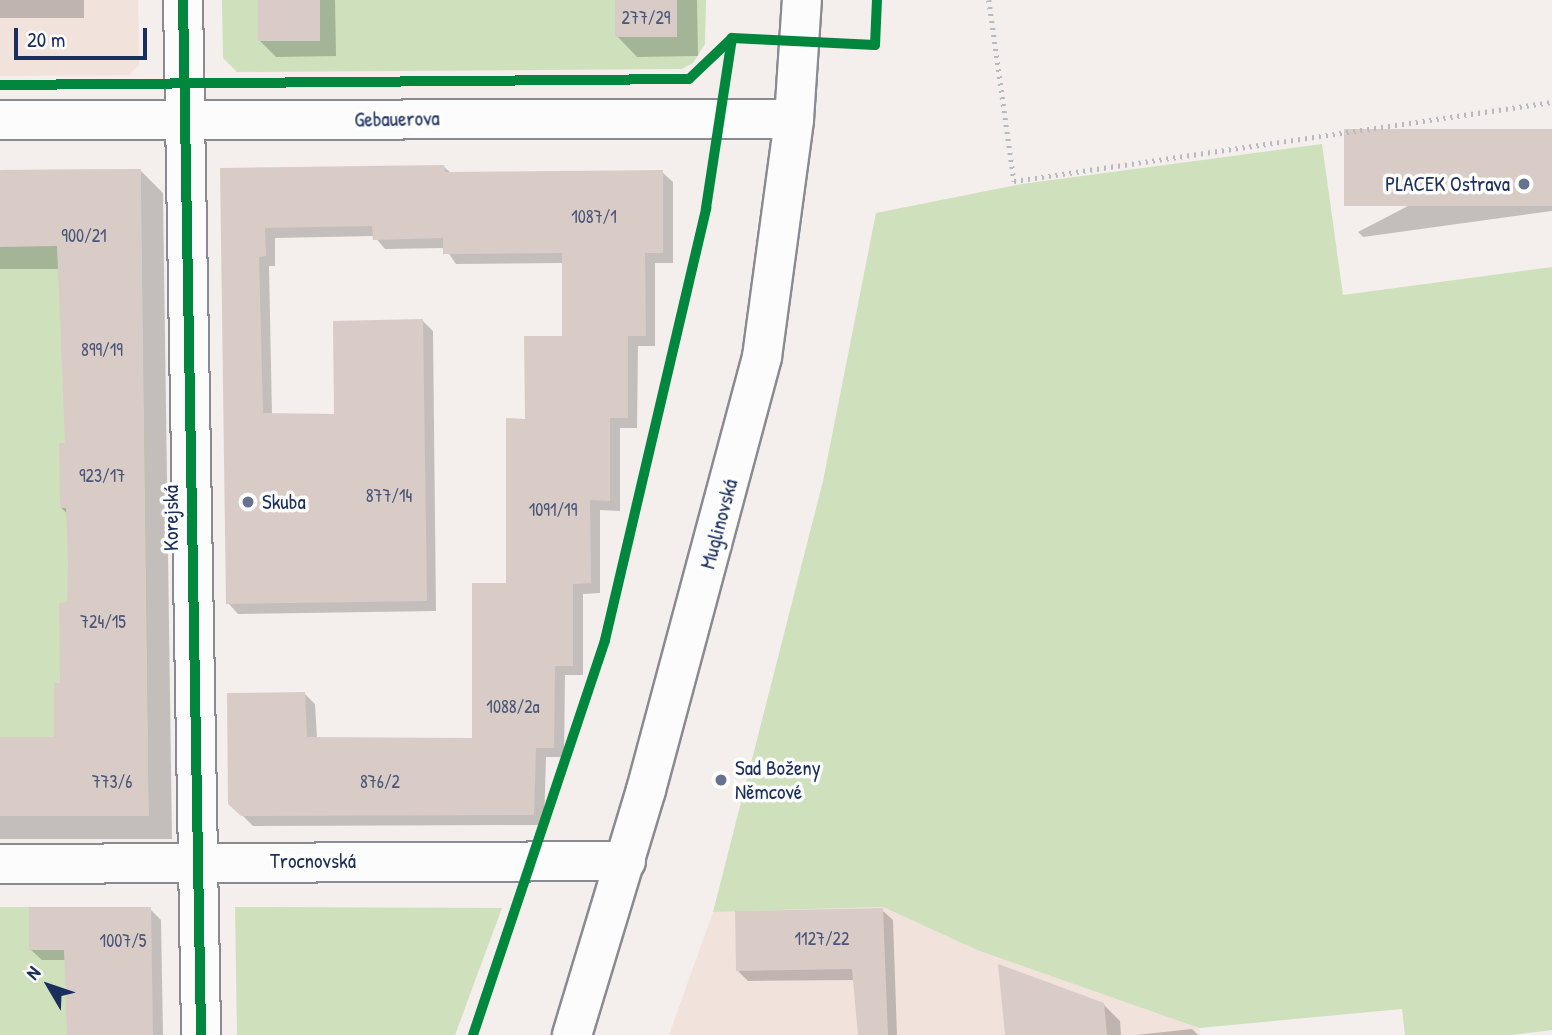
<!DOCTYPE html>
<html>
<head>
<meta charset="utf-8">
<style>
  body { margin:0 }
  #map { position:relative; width:1552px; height:1035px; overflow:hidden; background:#f4eeec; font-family:"Patrick Hand",sans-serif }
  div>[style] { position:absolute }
  .built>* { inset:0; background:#f1e2dc }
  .green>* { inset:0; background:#cee1bc; transform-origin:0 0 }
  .shadow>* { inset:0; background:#0003; transform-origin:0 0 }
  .building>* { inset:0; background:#d9ccc7; transform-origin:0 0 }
  .path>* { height:4.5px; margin-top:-2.25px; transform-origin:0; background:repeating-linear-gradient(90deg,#b8b9be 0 2px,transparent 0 7px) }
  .roads { filter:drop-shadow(2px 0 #898a92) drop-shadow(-2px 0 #898a92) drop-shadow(0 2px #898a92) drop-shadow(0 -2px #898a92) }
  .minor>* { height:38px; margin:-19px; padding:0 19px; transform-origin:19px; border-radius:19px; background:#fdfcfc }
  .secondary>* { height:38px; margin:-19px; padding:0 19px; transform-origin:19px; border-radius:19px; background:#fdfcfc }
  .cycleway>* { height:10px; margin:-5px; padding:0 5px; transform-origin:5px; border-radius:5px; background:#00873e }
  .dots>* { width:19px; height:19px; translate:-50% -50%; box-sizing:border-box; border:4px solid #fff; border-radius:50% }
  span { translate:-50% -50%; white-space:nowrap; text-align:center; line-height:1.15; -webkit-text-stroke:7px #fff; paint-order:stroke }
  .number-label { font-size:18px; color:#4a5678 }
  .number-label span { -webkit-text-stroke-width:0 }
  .street-label { font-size:21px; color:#1b2f5e }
  .poi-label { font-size:21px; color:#1b2f5e }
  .right { translate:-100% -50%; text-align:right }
  .left { translate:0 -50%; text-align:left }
  .north { position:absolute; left:14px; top:951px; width:70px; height:70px; -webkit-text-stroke:5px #fff; paint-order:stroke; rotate:309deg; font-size:19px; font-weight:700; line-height:28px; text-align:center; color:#1b2f5e }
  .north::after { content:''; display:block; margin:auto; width:24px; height:32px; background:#1b2f5e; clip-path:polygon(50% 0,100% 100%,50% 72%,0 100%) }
  .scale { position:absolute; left:14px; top:28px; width:133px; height:32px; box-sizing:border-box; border:4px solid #1b2f5e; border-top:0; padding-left:9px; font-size:21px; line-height:24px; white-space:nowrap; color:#1b2f5e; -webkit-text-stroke:5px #fff; paint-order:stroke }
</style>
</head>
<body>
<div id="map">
  <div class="built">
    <i style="clip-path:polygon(0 0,138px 0,139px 65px,129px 75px,0 76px)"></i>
    <i style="clip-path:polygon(883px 907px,977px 950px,1199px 1028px,1200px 1035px,669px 1035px,713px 912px)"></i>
  </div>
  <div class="green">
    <i style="clip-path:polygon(222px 0,706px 0,705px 44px,693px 63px,682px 69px,237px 72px,223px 58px)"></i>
    <i style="clip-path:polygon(1322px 144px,1343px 295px,1552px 267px,1552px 1030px,1511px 1035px,1405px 1035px,1402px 1009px,1199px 1028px,977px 950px,883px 907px,713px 912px,823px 481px,876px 213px,1022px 184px)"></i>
    <i style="clip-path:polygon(141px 169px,149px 807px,141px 816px,0 816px,0 170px)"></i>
    <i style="left:0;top:907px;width:151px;height:128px"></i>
    <i style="clip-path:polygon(235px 907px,502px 908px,455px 1035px,237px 1035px)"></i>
  </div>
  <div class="shadow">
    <i style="left:0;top:0;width:84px;height:18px"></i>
    <i style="clip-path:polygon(259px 0,335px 0,336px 56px,276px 57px,260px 41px)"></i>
    <i style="clip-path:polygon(616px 0,697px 0,698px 56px,637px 57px,617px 36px)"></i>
    <i style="clip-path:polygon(1552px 131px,1552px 211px,1363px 237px,1358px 232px)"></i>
    <i style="clip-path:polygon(444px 167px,451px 173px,662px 172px,673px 182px,673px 263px,655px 263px,655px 346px,638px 346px,637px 428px,620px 428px,620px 511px,600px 510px,600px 593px,583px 594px,583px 675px,565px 675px,564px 757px,546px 757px,544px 825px,253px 826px,230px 803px,305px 694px,315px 704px,317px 738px,474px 740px,508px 584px,526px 420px,564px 338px,563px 263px,456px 264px,445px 248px,385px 249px,374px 236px,275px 238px,275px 266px,269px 266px,272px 415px,336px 416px,423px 321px,433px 331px,436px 611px,238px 614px,228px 603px,222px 170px)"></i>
    <i style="clip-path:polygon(140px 170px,163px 193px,172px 839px,0 839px,0 739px,55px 739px,69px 604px,68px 514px,61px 508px,67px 445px,60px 269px,0 269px,0 172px)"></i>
    <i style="clip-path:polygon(150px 909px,161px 920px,163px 1035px,68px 1035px,66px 960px,42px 960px,31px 950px)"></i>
    <i style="clip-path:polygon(882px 910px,893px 920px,897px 1035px,859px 1035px,855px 980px,748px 981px,737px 970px)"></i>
    <i style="clip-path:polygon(1103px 1004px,1120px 1021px,1121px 1035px,1006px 1035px)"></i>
    <i style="clip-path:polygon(1192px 1029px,1198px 1035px,1136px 1035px)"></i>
  </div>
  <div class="building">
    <i style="left:258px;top:0;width:62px;height:41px"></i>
    <i style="left:615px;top:0;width:62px;height:37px"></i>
    <i style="left:1552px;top:129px;width:77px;height:208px;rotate:90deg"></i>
    <i style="clip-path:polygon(444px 165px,445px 172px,663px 170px,663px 253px,645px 253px,646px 336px,628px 336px,628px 418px,610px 418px,610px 501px,590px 500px,591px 583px,573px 584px,573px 666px,555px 666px,554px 748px,536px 748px,534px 815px,241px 816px,228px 804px,227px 693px,305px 692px,307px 737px,472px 738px,472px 583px,506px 583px,506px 418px,525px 419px,524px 336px,562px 336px,562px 253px,443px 254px,443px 238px,373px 240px,372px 226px,265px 228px,266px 256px,259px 257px,263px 413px,334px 414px,333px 321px,423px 319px,427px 601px,226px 604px,220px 168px)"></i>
    <i style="clip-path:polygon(141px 169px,149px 816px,0 816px,0 737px,54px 737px,54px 683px,60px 683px,59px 603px,67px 602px,68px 562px,66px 508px,60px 508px,59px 443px,65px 443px,57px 246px,0 247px,0 170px)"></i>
    <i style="clip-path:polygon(29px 907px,151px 907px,153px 1035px,67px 1035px,64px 950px,29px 950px)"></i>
    <i style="clip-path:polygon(883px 908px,888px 1035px,858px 1035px,852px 969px,736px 971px,735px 911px)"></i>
    <i style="clip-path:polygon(998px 964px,1104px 1003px,1107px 1035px,1005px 1035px)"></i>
  </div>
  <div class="path">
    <i style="left:989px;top:0;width:183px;rotate:82.1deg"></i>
    <i style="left:1014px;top:181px;width:544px;rotate:-8.35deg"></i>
  </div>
  <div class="roads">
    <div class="minor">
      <i style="left:183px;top:0;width:1035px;rotate:89deg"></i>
      <i style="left:0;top:120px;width:794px;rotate:-0.07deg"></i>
      <i style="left:0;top:864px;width:626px;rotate:-0.27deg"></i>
    </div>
    <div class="secondary">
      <i style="left:572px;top:1035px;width:256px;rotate:-73.2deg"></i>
      <i style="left:646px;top:790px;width:448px;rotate:-75deg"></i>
      <i style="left:762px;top:357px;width:240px;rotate:-82.3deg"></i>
      <i style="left:794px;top:119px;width:119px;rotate:-86.2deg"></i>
    </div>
  </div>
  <div class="cycleway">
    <i style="left:183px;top:0;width:1035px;rotate:89deg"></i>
    <i style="left:0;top:85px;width:689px;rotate:-0.5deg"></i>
    <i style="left:689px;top:79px;width:59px;rotate:-43.6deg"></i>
    <i style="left:732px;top:38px;width:143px;rotate:2.8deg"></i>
    <i style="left:875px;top:45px;width:45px;rotate:-87.5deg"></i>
    <i style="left:473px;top:1035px;width:416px;rotate:-71.5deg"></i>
    <i style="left:605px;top:640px;width:444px;rotate:-76.8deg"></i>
    <i style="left:706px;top:208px;width:172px;rotate:-81.3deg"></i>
  </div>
  <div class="dots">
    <i style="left:1524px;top:184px;background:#677290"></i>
    <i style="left:248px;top:502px;background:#677290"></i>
    <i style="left:721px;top:780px;background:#677290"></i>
  </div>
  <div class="number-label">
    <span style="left:646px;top:18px">277/29</span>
    <span style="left:594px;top:217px">1087/1</span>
    <span style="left:84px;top:236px">900/21</span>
    <span style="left:102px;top:350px">899/19</span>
    <span style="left:102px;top:476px">923/17</span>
    <span style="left:389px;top:496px">877/14</span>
    <span style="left:553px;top:510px">1091/19</span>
    <span style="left:103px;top:622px">724/15</span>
    <span style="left:513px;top:707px">1088/2a</span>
    <span style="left:112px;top:782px">773/6</span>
    <span style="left:380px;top:782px">876/2</span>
    <span style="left:822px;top:939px">1127/22</span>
    <span style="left:123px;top:941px">1007/5</span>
  </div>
  <div class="street-label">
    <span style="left:397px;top:119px;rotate:-1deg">Gebauerova</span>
    <span style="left:171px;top:518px;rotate:-90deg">Korejská</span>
    <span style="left:719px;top:524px;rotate:-75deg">Muglinovská</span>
    <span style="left:313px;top:861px">Trocnovská</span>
  </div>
  <div class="poi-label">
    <span class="right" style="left:1510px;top:184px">PLACEK Ostrava</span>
    <span class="left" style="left:262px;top:502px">Skuba</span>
    <span class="left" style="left:735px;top:780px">Sad Boženy<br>Němcové</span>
  </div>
  <div class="north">N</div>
  <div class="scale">20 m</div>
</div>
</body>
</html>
